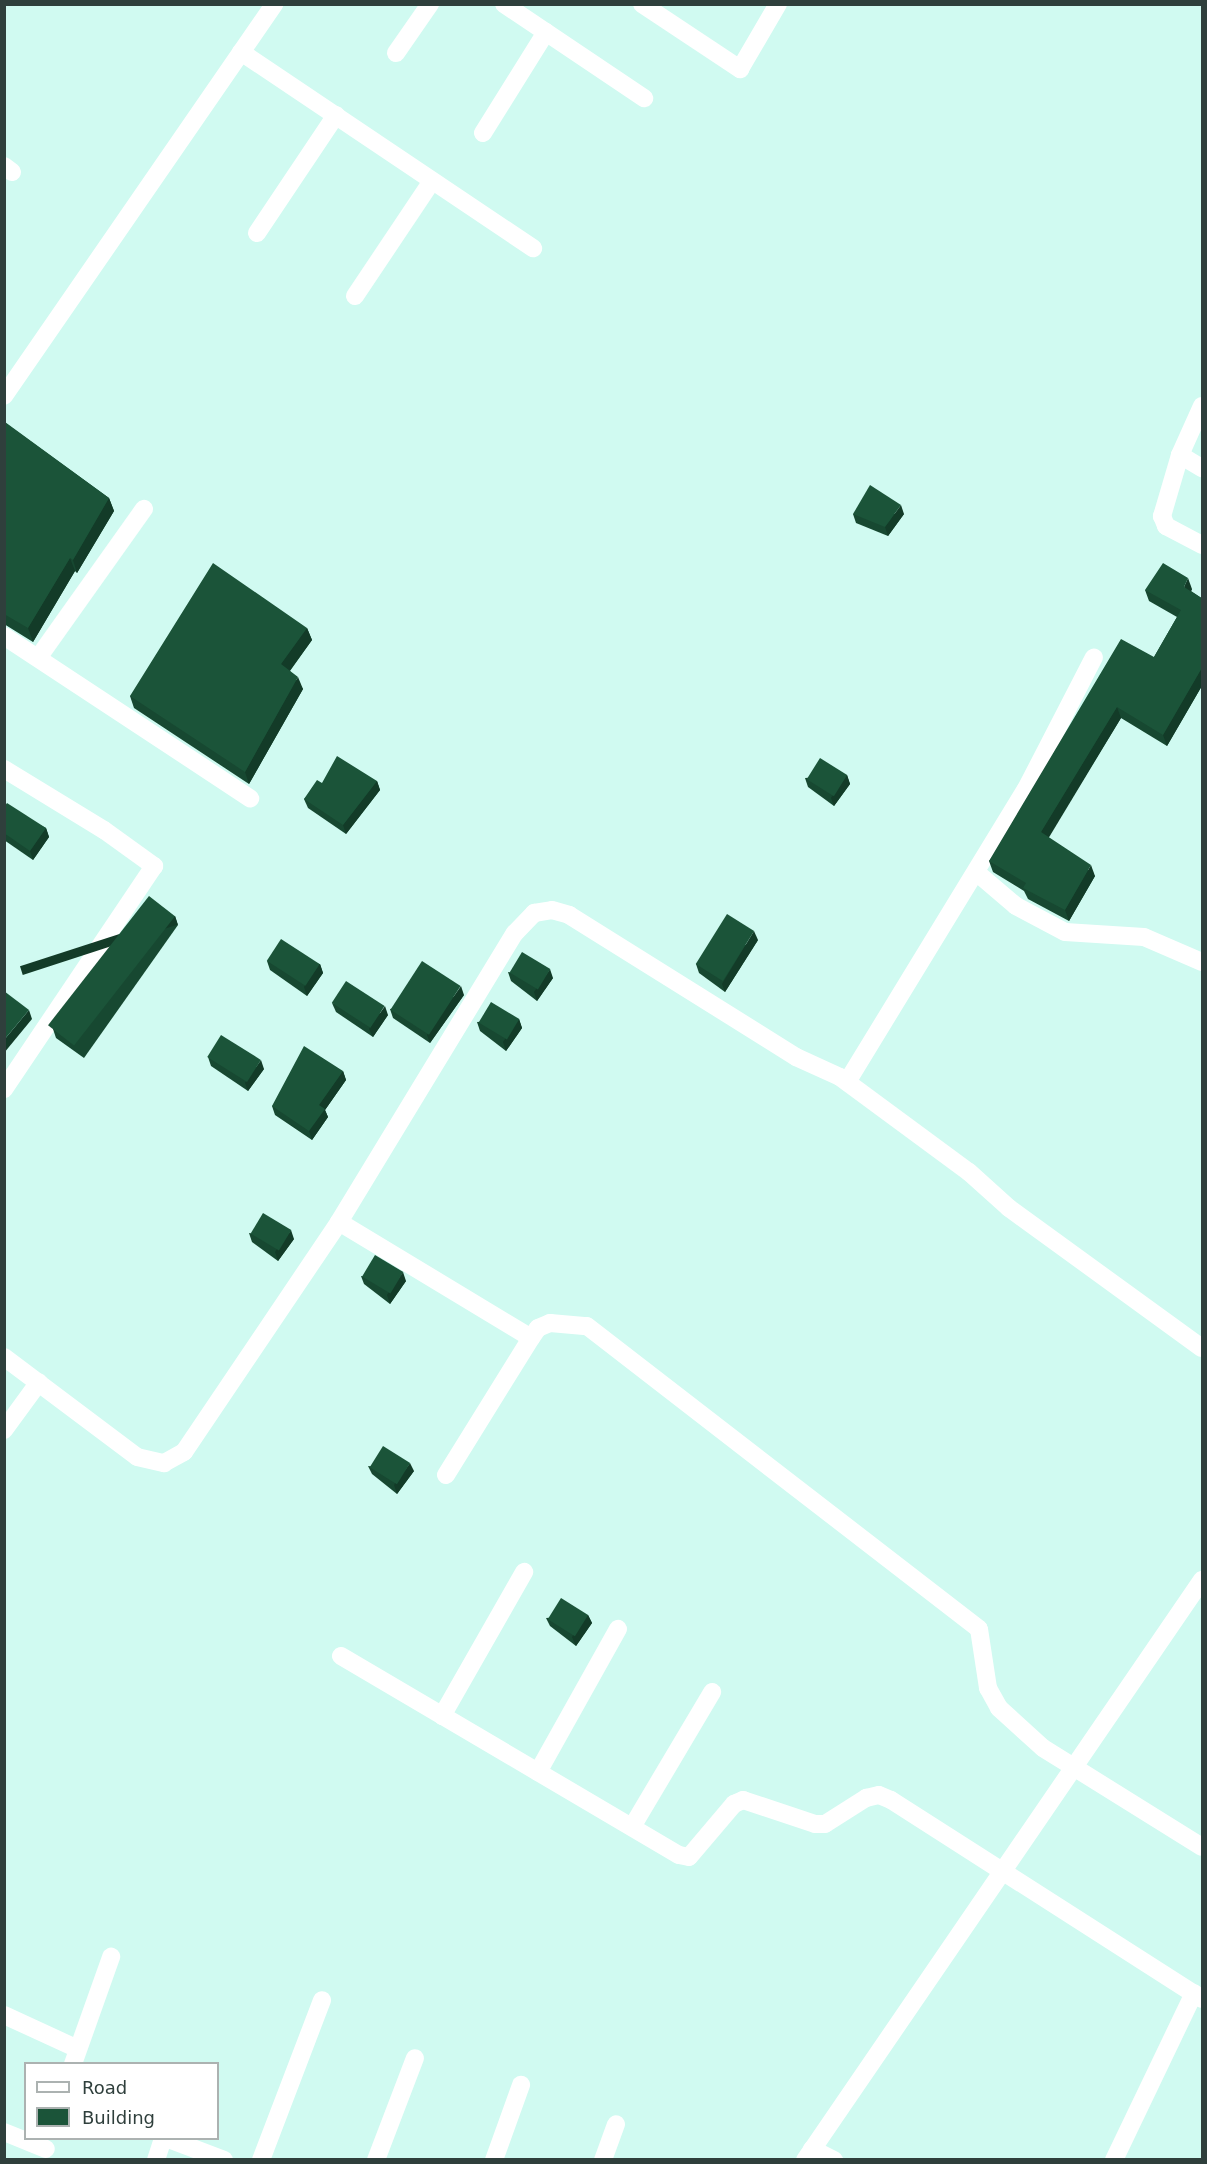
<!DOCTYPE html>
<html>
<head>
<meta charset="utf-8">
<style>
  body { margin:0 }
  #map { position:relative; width:1207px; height:2164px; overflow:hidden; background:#d0faf1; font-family:"DejaVu Sans",sans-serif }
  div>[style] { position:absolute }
  .street>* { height:18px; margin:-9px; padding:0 9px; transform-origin:9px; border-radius:9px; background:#fff }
  .wall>* { inset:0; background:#174831 }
  .shaded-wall>* { inset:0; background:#133b28; transform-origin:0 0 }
  .building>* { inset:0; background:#1b5439; transform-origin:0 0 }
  span { translate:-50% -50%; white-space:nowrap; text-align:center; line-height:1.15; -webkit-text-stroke:6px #fff; paint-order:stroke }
  .frame { position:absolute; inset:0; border:6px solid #2f3f3c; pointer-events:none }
  .legend { position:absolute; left:24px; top:2062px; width:195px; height:78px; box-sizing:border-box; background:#fff; border:2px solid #acb2b1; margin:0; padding:8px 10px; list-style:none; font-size:18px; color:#2f3f3c }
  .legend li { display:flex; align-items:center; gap:12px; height:30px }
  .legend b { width:30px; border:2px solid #acb2b1 }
</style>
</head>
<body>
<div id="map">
  <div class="street">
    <i style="left:504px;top:4px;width:169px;rotate:33.9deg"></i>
    <i style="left:642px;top:4px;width:118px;rotate:33.6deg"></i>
    <i style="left:740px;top:69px;width:75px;rotate:-59.7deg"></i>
    <i style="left:241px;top:52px;width:352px;rotate:33.9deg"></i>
    <i style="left:396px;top:53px;width:60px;rotate:-55.2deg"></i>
    <i style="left:483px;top:133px;width:119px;rotate:-58deg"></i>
    <i style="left:4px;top:166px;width:10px;rotate:37deg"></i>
    <i style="left:257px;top:233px;width:142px;rotate:-56.2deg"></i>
    <i style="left:355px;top:296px;width:138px;rotate:-56.2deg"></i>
    <i style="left:4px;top:396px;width:476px;rotate:-55.4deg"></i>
    <i style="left:1202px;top:406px;width:54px;rotate:114.2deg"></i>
    <i style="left:1180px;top:455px;width:64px;rotate:106.4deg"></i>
    <i style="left:1162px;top:516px;width:11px;rotate:68deg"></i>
    <i style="left:1166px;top:526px;width:41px;rotate:27.8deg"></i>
    <i style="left:1180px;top:455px;width:26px;rotate:31deg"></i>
    <i style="left:4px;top:636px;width:295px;rotate:33.4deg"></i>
    <i style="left:38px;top:658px;width:183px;rotate:-54.6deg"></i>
    <i style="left:4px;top:769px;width:117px;rotate:31.4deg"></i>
    <i style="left:104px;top:830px;width:62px;rotate:35.8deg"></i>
    <i style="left:154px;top:866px;width:269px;rotate:123.9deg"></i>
    <i style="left:976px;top:872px;width:52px;rotate:40.4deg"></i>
    <i style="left:1016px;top:906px;width:55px;rotate:28deg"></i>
    <i style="left:1065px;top:932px;width:79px;rotate:3.6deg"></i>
    <i style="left:1144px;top:937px;width:63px;rotate:23.3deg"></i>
    <i style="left:847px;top:1082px;width:343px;rotate:-58.6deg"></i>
    <i style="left:1026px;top:789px;width:148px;rotate:-62.7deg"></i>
    <i style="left:339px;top:1222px;width:224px;rotate:31.1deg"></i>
    <i style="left:531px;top:1338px;width:12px;rotate:-55deg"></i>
    <i style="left:538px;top:1328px;width:13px;rotate:-23deg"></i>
    <i style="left:550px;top:1323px;width:37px;rotate:5deg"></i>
    <i style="left:587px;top:1326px;width:495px;rotate:37.7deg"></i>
    <i style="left:979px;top:1629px;width:60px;rotate:81.3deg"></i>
    <i style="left:988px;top:1688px;width:23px;rotate:61deg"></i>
    <i style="left:999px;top:1708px;width:59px;rotate:42.3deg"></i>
    <i style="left:1043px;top:1748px;width:187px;rotate:31.9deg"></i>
    <i style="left:4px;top:1357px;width:166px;rotate:36.9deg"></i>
    <i style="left:137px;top:1457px;width:28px;rotate:13deg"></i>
    <i style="left:164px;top:1463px;width:23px;rotate:-29deg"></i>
    <i style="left:184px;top:1452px;width:277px;rotate:-56deg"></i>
    <i style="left:339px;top:1222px;width:338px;rotate:-58.7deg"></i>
    <i style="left:515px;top:933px;width:28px;rotate:-46deg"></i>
    <i style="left:534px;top:913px;width:18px;rotate:-9deg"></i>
    <i style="left:552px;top:910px;width:18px;rotate:16deg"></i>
    <i style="left:569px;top:915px;width:268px;rotate:32deg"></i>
    <i style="left:796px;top:1057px;width:48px;rotate:24.4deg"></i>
    <i style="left:840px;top:1077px;width:160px;rotate:36.4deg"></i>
    <i style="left:969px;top:1172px;width:54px;rotate:42deg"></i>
    <i style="left:1009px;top:1208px;width:238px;rotate:36deg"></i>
    <i style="left:4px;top:1430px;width:59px;rotate:-53.9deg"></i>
    <i style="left:446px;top:1475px;width:161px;rotate:-58.2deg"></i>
    <i style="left:341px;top:1656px;width:392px;rotate:30.5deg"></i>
    <i style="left:679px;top:1855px;width:10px;rotate:11deg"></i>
    <i style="left:689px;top:1857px;width:70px;rotate:-49.7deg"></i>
    <i style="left:734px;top:1804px;width:10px;rotate:-24deg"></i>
    <i style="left:743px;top:1800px;width:76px;rotate:18.4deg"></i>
    <i style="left:815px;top:1824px;width:10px"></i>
    <i style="left:825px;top:1824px;width:49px;rotate:-32.4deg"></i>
    <i style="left:866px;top:1798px;width:13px;rotate:-13deg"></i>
    <i style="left:879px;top:1795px;width:13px;rotate:23deg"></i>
    <i style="left:891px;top:1800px;width:369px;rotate:32.6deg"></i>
    <i style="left:442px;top:1716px;width:166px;rotate:-60.3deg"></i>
    <i style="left:538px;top:1772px;width:164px;rotate:-60.8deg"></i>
    <i style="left:632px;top:1827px;width:157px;rotate:-59.3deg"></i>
    <i style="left:4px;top:2015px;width:81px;rotate:24.7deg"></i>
    <i style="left:73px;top:2064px;width:114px;rotate:-70.4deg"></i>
    <i style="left:4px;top:2132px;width:45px;rotate:22deg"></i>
    <i style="left:166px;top:2138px;width:62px;rotate:20.8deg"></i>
    <i style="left:812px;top:2149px;width:25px;rotate:27deg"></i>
    <i style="left:156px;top:2160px;width:23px;rotate:-72deg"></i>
    <i style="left:261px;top:2160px;width:171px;rotate:-69.1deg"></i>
    <i style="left:376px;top:2160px;width:109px;rotate:-69.1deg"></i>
    <i style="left:494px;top:2160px;width:80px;rotate:-70.2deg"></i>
    <i style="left:603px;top:2160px;width:38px;rotate:-70deg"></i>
    <i style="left:805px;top:2160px;width:703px;rotate:-55.61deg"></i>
    <i style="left:1114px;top:2160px;width:185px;rotate:-64.4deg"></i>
  </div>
  <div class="wall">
    <i style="clip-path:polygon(4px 422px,109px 498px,114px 511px,77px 573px,75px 571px,33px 642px,4px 624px)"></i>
    <i style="clip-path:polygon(853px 514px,904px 514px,888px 536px,856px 523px)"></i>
    <i style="clip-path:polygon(1192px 589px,1191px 591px,1203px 599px,1203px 684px,1167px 746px,1121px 718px,1048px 837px,1095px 876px,1069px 921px,1028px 899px,1024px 891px,993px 872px,989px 861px,1154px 657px,1177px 617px,1149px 601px,1145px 590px)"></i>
    <i style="clip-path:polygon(307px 628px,312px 640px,290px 671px,303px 689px,249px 784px,134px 708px,130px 696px)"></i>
    <i style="clip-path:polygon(847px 775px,850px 784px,834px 806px,808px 787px,805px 778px)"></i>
    <i style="clip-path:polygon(377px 781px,380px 790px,346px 834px,308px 808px,304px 799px,322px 783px)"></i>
    <i style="clip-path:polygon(4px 807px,46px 828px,49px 837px,33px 860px,4px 840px)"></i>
    <i style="clip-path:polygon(175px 916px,178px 925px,84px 1058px,56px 1038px,53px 1029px)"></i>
    <i style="clip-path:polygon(758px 940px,725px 992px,699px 973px,696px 964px)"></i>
    <i style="clip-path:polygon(267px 961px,320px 964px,323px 973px,307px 996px,270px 970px)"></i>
    <i style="clip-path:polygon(508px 972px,553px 978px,537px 1001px,511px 981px)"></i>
    <i style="clip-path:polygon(464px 995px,430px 1043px,393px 1018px,390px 1009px)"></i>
    <i style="clip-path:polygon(332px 1003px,388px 1015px,373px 1037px,336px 1012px)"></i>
    <i style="clip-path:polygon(519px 1019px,522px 1028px,506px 1051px,480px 1031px,477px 1022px)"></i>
    <i style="clip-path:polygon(208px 1057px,264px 1069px,248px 1091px,211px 1066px)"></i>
    <i style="clip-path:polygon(343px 1071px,346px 1080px,325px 1110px,328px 1117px,312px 1140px,275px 1115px,272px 1106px)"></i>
    <i style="clip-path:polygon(249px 1233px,294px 1239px,278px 1261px,252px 1242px)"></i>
    <i style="clip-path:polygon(361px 1276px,406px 1281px,390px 1304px,364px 1284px)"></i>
    <i style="clip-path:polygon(368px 1466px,414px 1471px,397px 1494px,372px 1474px)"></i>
    <i style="clip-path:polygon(588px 1615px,592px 1623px,576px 1646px,550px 1626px,546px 1618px)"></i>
  </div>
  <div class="shaded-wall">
    <i style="clip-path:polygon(109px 498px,114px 511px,77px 573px,73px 560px)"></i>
    <i style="clip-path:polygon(901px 505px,904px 514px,888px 536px,885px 527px)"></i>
    <i style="clip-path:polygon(70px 558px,75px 571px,33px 642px,28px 628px)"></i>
    <i style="clip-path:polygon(1188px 578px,1192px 589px,1188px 598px,1184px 587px)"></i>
    <i style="clip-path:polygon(307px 628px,312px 640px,285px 677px,281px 664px)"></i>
    <i style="clip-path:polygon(1203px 666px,1203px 684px,1167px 746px,1163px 735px)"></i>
    <i style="clip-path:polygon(298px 677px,303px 689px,249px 784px,245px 772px)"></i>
    <i style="clip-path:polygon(1117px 707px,1121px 718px,1045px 844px,1041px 832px)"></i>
    <i style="clip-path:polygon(847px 775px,850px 784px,834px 806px,831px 798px)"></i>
    <i style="clip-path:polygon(377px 781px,380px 790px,346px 834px,343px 825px)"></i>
    <i style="clip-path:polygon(46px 828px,49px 837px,33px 860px,30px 851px)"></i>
    <i style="clip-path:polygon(1091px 865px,1095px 876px,1069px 921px,1065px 910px)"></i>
    <i style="left:175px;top:916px;width:9px;height:163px;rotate:72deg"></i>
    <i style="clip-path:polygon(754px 931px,758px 940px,725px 992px,722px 984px)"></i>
    <i style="clip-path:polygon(320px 964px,323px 973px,307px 996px,304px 987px)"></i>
    <i style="clip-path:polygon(550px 969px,553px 978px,537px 1001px,534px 992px)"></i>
    <i style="clip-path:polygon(461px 986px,464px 995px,430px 1043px,427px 1035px)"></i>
    <i style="clip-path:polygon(385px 1006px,388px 1015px,373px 1037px,369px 1029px)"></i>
    <i style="clip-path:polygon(29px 1010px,32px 1019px,4px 1053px,4px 1040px)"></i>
    <i style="clip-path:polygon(519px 1019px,522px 1028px,506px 1051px,503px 1042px)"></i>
    <i style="clip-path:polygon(261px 1060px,264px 1069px,248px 1091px,245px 1083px)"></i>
    <i style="clip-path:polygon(343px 1071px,346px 1080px,325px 1110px,328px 1117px,312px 1140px,309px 1131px,319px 1105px)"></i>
    <i style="clip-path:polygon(291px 1230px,294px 1239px,278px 1261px,275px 1252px)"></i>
    <i style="clip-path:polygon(403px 1272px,406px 1281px,390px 1304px,387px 1295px)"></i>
    <i style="clip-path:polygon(410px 1463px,414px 1471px,397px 1494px,394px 1485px)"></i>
    <i style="clip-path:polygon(588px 1615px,592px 1623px,576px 1646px,572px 1637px)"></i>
  </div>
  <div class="building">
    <i style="clip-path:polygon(4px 422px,5px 422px,109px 498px,73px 560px,70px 558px,28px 628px,4px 614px)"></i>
    <i style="clip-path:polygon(870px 485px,901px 505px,885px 527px,853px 514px)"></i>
    <i style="clip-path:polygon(213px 563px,307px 628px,281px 664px,298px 677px,245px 772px,130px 696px)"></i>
    <i style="clip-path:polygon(1163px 563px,1188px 578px,1184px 587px,1203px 599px,1203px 666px,1163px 735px,1117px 707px,1041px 832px,1091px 865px,1065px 910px,1023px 888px,1026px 883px,989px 861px,1121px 639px,1154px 657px,1181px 610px,1145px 590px)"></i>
    <i style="clip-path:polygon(337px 756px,377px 781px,343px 825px,304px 799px,317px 780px,322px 783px)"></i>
    <i style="left:820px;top:758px;width:32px;height:25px;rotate:32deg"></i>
    <i style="clip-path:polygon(7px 803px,46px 828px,30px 851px,4px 833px,4px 807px)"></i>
    <i style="left:149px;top:896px;width:33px;height:164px;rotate:38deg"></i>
    <i style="left:727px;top:914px;width:32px;height:59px;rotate:32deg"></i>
    <i style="left:281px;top:939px;width:46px;height:26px;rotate:33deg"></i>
    <i style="left:522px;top:952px;width:33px;height:24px;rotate:31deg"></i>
    <i style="left:422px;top:961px;width:46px;height:58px;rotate:33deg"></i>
    <i style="left:346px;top:981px;width:46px;height:26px;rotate:33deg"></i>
    <i style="clip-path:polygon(4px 991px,29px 1010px,4px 1040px)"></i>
    <i style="left:491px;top:1002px;width:33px;height:24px;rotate:31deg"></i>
    <i style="left:221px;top:1035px;width:47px;height:26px;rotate:32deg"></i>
    <i style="clip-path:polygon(304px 1046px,343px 1071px,319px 1105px,325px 1109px,309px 1131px,272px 1106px)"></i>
    <i style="left:263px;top:1213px;width:33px;height:24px;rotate:31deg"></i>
    <i style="left:375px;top:1255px;width:33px;height:25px;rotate:31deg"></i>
    <i style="left:383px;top:1446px;width:32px;height:25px;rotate:32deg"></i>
    <i style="left:561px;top:1598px;width:32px;height:25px;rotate:32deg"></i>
  </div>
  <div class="frame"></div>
  <ul class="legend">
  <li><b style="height:8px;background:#fff"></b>Road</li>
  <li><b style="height:16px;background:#1b5439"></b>Building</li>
  </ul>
</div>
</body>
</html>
